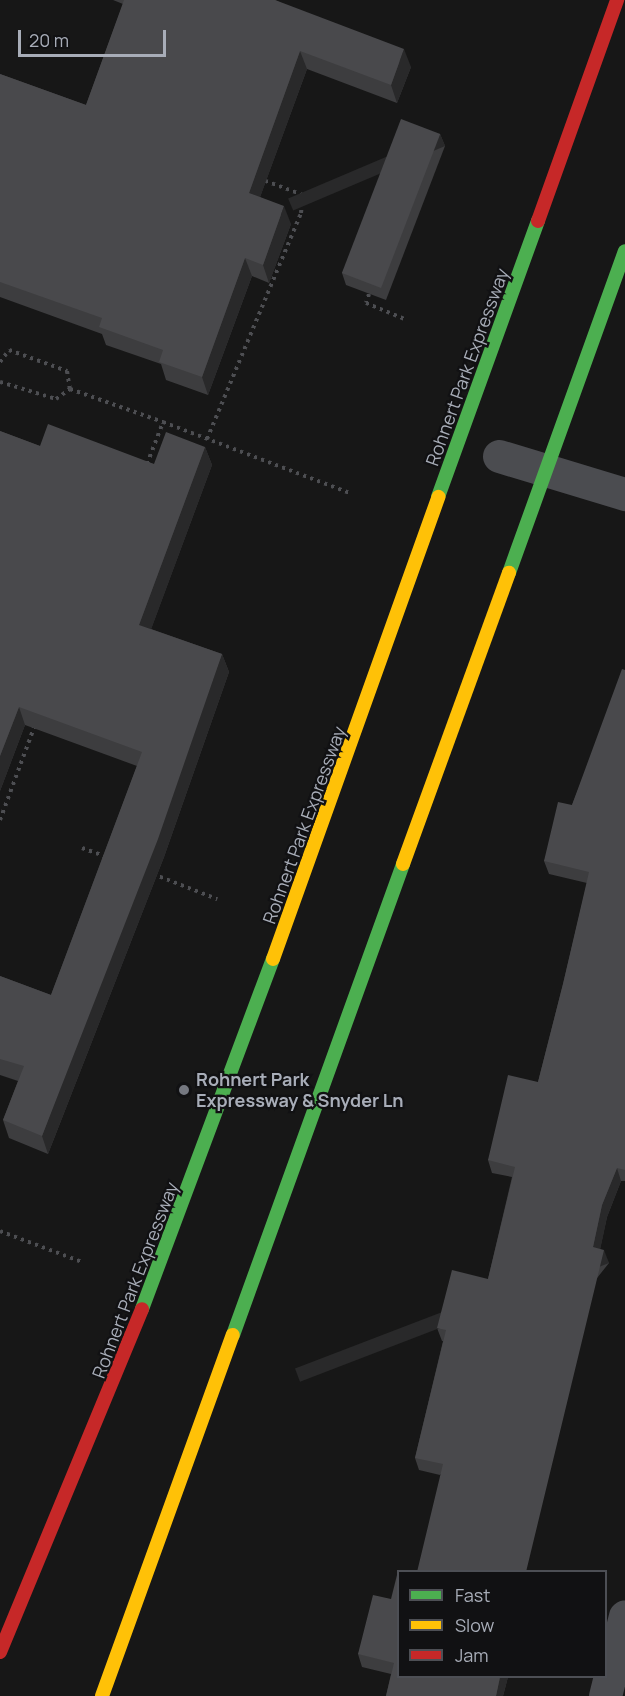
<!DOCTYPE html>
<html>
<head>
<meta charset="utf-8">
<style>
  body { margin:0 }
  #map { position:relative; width:625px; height:1696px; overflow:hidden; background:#171717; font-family:Manrope,sans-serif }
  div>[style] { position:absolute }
  .path>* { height:4px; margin-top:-2px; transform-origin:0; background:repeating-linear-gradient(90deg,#4d4e52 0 3px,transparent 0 7.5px) }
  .street>* { height:33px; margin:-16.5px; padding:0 16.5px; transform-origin:16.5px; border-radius:16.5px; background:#4b4c50 }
  .fast>* { height:14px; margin:-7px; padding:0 7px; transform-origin:7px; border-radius:7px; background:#4caf50 }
  .slow>* { height:14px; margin:-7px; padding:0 7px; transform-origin:7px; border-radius:7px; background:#ffc107 }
  .jam>* { height:14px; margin:-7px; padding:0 7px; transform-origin:7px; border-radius:7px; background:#c62828 }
  .wall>* { inset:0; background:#3d3d3f }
  .shaded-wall>* { inset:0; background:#29292a; transform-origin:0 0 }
  .building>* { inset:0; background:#49494c; transform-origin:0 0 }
  .dots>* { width:16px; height:16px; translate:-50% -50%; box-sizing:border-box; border:3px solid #111113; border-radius:50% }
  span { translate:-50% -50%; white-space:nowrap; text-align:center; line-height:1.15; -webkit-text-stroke:4.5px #111113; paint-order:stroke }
  .street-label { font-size:18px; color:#a8adb8 }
  .poi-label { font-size:18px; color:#a8adb8; font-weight:700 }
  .left { translate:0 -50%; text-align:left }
  .legend { position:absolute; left:397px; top:1570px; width:210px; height:108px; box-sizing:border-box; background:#111113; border:2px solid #4d4f55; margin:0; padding:8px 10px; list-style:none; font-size:18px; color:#a8adb8 }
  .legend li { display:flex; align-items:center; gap:12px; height:30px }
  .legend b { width:30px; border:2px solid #4d4f55 }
  .scale { position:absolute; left:18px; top:30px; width:148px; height:27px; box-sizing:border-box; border:3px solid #a8adb8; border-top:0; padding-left:8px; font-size:18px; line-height:21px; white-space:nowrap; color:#a8adb8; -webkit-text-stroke:4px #111113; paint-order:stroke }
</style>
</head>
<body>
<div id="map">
  <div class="path">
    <i style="left:369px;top:294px;width:9px;rotate:108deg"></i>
    <i style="left:366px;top:303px;width:44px;rotate:22.5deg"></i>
    <i style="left:0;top:362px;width:15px;rotate:-53deg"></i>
    <i style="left:9px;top:350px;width:62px;rotate:19.9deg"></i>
    <i style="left:67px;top:371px;width:18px;rotate:81deg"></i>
    <i style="left:0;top:382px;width:59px;rotate:16.9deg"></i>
    <i style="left:56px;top:399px;width:17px;rotate:-36deg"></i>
    <i style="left:70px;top:389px;width:99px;rotate:19.5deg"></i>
    <i style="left:207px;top:439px;width:245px;rotate:-67.4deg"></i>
    <i style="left:301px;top:213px;width:18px;rotate:-84deg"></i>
    <i style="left:303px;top:195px;width:43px;rotate:-159.4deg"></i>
    <i style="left:147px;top:464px;width:45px;rotate:-69.1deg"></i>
    <i style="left:163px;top:422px;width:200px;rotate:20.8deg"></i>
    <i style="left:0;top:820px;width:101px;rotate:-69.8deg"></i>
    <i style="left:82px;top:848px;width:27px;rotate:20deg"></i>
    <i style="left:153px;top:874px;width:69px;rotate:21.3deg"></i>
    <i style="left:0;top:1231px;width:88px;rotate:20.7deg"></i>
  </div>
  <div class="street">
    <i style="left:499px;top:456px;width:132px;rotate:16.8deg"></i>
    <i style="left:605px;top:1696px;width:82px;rotate:-76deg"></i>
  </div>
  <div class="fast">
    <i style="left:438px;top:497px;width:294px;rotate:-70.1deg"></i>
    <i style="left:509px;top:573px;width:342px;rotate:-70.2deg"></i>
    <i style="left:142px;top:1309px;width:374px;rotate:-69.5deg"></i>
    <i style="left:233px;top:1335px;width:501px;rotate:-70.15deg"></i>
  </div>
  <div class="slow">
    <i style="left:403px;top:864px;width:310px;rotate:-70deg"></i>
    <i style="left:273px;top:959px;width:491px;rotate:-70.3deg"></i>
    <i style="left:102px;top:1696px;width:384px;rotate:-70.1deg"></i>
  </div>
  <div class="jam">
    <i style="left:538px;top:221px;width:235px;rotate:-70.3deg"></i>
    <i style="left:0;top:1652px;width:371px;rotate:-67.5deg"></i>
  </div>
  <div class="wall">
    <i style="clip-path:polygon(113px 0,275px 0,411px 67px,397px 103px,307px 69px,260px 197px,291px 224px,269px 283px,252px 276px,208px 395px,166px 380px,161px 364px,106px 345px,102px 334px,0 297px,0 74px,86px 105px,123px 4px)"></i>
    <i style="clip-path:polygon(440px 134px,445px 146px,386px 300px,346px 285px,342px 273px)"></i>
    <i style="clip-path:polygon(0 431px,40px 446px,154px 464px,205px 447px,212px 465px,151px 629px,222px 654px,229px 672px,164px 857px,48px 1154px,9px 1138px,3px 1120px,18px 1081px,0 1075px,0 976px,51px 995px,137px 766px,25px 725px,0 791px)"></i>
    <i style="clip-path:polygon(625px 670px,625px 1181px,621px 1181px,607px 1217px,600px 1249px,609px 1263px,440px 1475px,419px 1470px,415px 1458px,443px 1341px,442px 1341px,437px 1328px,488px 1279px,512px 1177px,492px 1173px,488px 1160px,538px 1082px,563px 984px,587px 883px,549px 874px,544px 861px,572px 805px)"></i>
    <i style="clip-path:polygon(391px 1599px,399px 1677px,508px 1677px,503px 1696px,386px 1696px,391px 1674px,362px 1667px,358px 1654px)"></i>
  </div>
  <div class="shaded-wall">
    <i style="clip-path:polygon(404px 49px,411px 67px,397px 103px,391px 85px)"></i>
    <i style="clip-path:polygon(300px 51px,307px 69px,255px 211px,249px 193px)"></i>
    <i style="left:440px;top:134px;width:13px;height:165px;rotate:67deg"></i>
    <i style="clip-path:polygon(284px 206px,291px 224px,269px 283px,263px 265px)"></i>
    <i style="clip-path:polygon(245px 258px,252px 276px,208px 395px,202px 377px)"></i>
    <i style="clip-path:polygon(205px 447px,212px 465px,146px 643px,139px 625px)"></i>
    <i style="clip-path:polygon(222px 654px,229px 672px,164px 857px,48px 1154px,42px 1136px)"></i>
    <i style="clip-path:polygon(19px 707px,25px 725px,0 791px,0 756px)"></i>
    <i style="clip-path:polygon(617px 1168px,621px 1181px,607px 1217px,598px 1260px,593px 1247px,602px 1205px)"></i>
    <i style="left:604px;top:1250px;width:14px;height:331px;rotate:69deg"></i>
    <i style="clip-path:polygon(500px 1677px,508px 1677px,503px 1696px,496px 1696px)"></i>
  </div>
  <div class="building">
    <i style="clip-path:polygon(124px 0,275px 0,404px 49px,391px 85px,300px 51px,249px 193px,284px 206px,263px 265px,245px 258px,202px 377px,159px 362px,163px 350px,99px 327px,102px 318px,0 282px,0 74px,86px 105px)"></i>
    <i style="left:401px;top:119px;width:42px;height:165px;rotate:21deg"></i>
    <i style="clip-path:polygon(48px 424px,154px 464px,166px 432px,205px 447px,139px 625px,222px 654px,158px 839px,42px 1136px,3px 1120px,24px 1066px,0 1059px,0 976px,51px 995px,142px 752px,19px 707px,0 756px,0 431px,40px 446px)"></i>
    <i style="clip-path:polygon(622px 669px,625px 670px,625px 1170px,617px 1168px,602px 1205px,593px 1247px,604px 1250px,526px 1572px,417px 1572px,443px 1464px,415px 1458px,446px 1330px,437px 1328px,452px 1270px,488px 1279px,515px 1167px,488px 1160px,508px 1075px,538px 1082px,563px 984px,589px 872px,544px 861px,558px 802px,572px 805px)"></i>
    <i style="clip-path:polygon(398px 1571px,400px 1572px,399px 1572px,399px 1677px,500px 1677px,496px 1696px,386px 1696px,394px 1663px,358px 1654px,373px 1595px,391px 1599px)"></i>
  </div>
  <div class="dots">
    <i style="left:184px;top:1090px;background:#757880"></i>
  </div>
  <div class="street-label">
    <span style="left:467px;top:367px;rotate:-70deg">Rohnert Park Expressway</span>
    <span style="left:304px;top:825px;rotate:-70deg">Rohnert Park Expressway</span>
    <span style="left:135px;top:1280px;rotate:-69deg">Rohnert Park Expressway</span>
  </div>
  <div class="poi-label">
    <span class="left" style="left:196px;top:1090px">Rohnert Park<br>Expressway &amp; Snyder Ln</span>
  </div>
  <ul class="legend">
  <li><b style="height:8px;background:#4caf50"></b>Fast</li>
  <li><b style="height:8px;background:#ffc107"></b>Slow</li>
  <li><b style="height:8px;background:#c62828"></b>Jam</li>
  </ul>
  <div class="scale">20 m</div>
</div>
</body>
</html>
